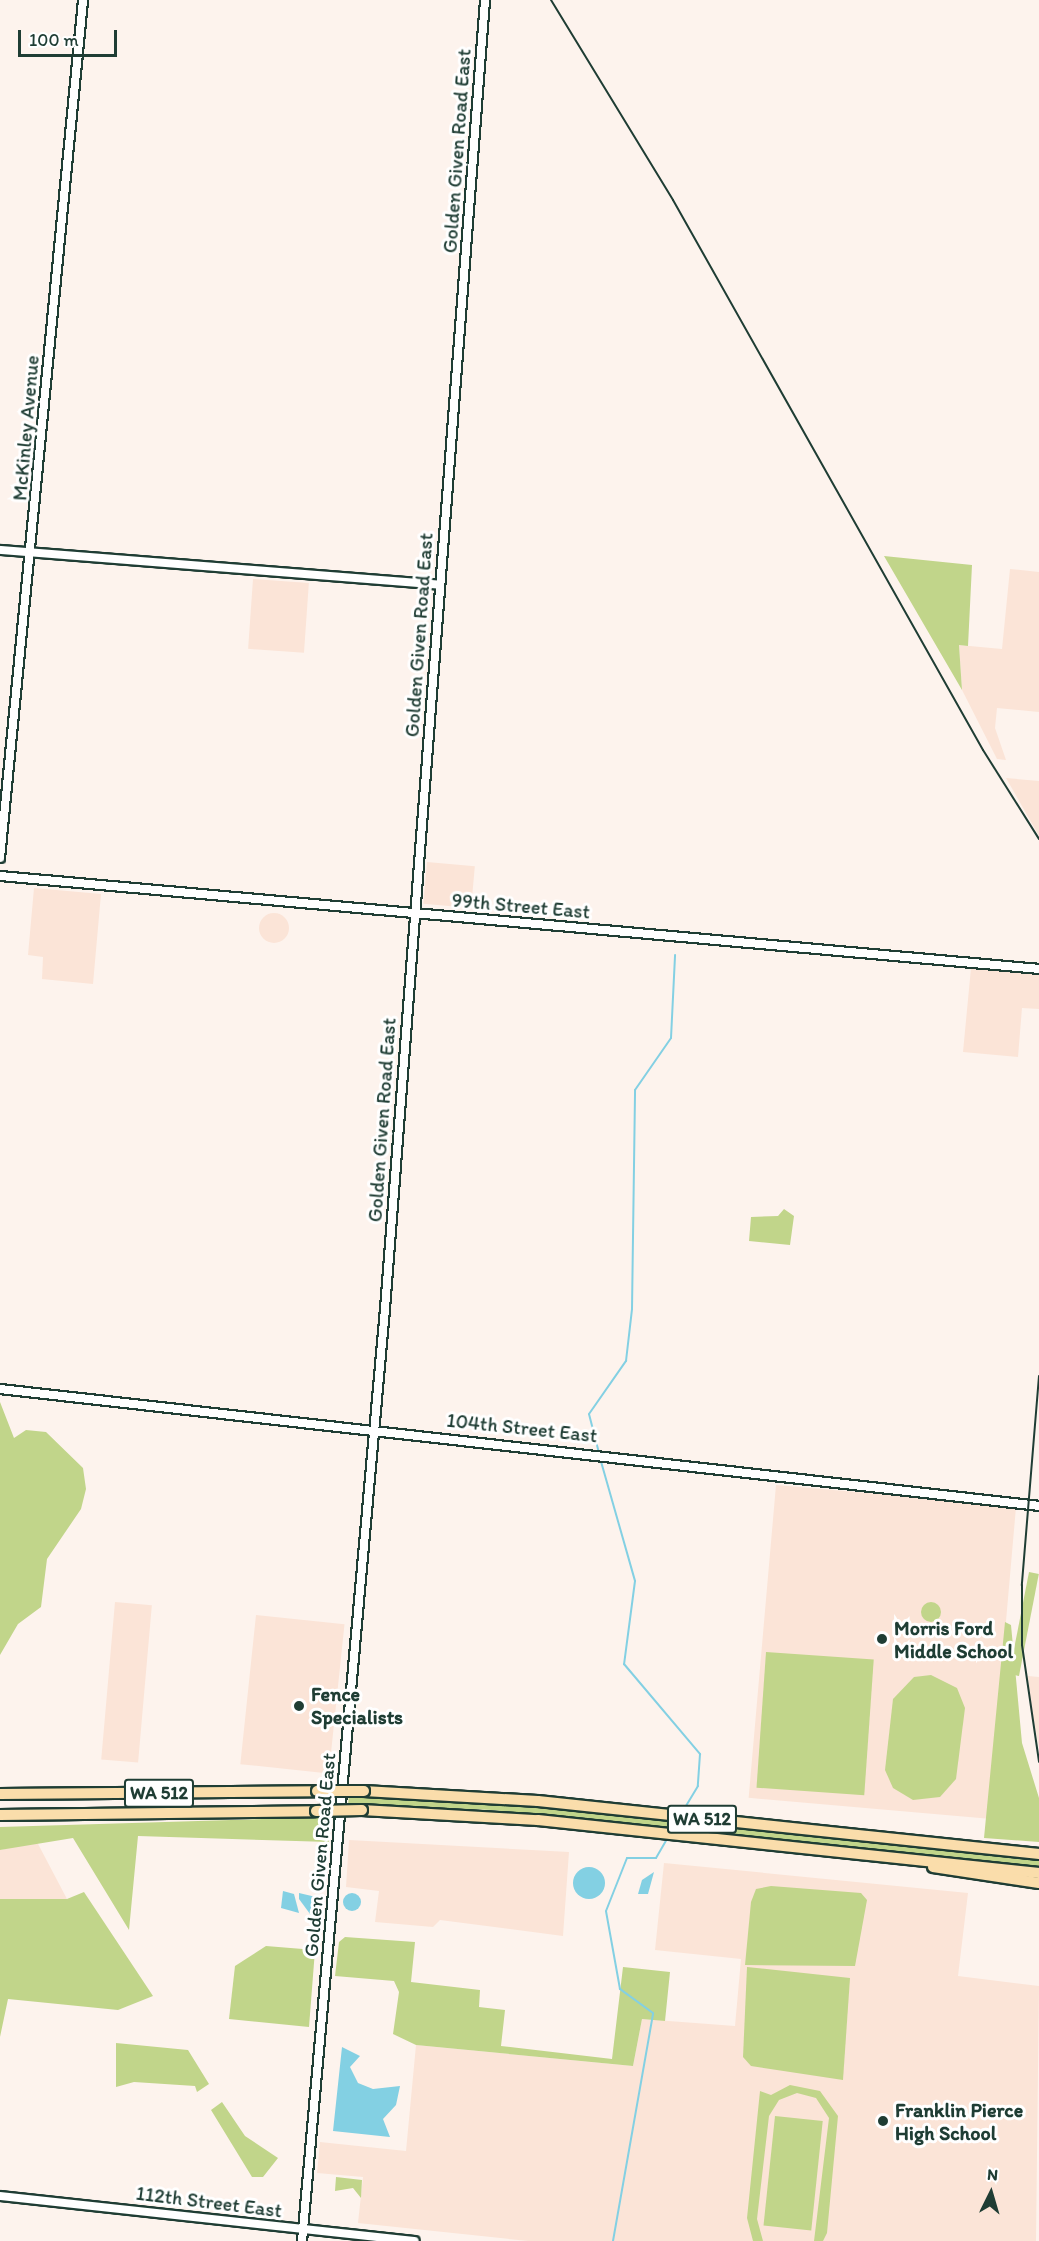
<!DOCTYPE html>
<html>
<head>
<meta charset="utf-8">
<style>
  body { margin:0 }
  #map { position:relative; width:1039px; height:2241px; overflow:hidden; background:#fdf3ed; font-family:Itim,sans-serif }
  div>[style] { position:absolute }
  .built>* { inset:0; background:#fbe4d7; transform-origin:0 0 }
  .round { border-radius:50% }
  .green>* { inset:0; background:#c1d58a; transform-origin:0 0 }
  .water>* { inset:0; background:#83d0e3 }
  .stream>* { height:2px; margin:-1px; padding:0 1px; transform-origin:1px; border-radius:1px; background:#83d0e3 }
  .roads { filter:drop-shadow(2px 0 #1f3d34) drop-shadow(-2px 0 #1f3d34) drop-shadow(0 2px #1f3d34) drop-shadow(0 -2px #1f3d34) }
  .secondary>* { height:8px; margin:-4px; padding:0 4px; transform-origin:4px; border-radius:4px; background:#fff }
  .highway>* { height:10px; margin:-5px; padding:0 5px; transform-origin:5px; border-radius:5px; background:#faddab }
  .rail>* { height:2px; margin:-1px; padding:0 1px; transform-origin:1px; border-radius:1px; background:#1f3d34 }
  .bridges { filter:drop-shadow(2px 0 #1f3d34) drop-shadow(-2px 0 #1f3d34) drop-shadow(0 2px #1f3d34) drop-shadow(0 -2px #1f3d34) }
  .highway-bridge>* { height:10px; margin:-5px; padding:0 5px; transform-origin:5px; border-radius:5px; background:#faddab }
  .dots>* { width:16px; height:16px; translate:-50% -50%; box-sizing:border-box; border:3px solid #fff; border-radius:50% }
  span { translate:-50% -50%; white-space:nowrap; text-align:center; line-height:1.15; -webkit-text-stroke:6px #fff; paint-order:stroke }
  .shield-label span { padding:2px 4px; background:#fff; border:2px solid; border-radius:4px; -webkit-text-stroke-width:0 }
  .shield-label { font-size:18px; color:#1f3d34; font-weight:700 }
  .street-label { font-size:20px; color:#1f3d34 }
  .poi-label { font-size:20px; color:#1f3d34; font-weight:700 }
  .left { translate:0 -50%; text-align:left }
  .north { position:absolute; left:961px; top:2163px; width:60px; height:60px; -webkit-text-stroke:4px #fff; paint-order:stroke; rotate:5deg; font-size:16px; font-weight:700; line-height:24px; text-align:center; color:#1f3d34 }
  .north::after { content:''; display:block; margin:auto; width:21px; height:27px; background:#1f3d34; clip-path:polygon(50% 0,100% 100%,50% 72%,0 100%) }
  .scale { position:absolute; left:18px; top:30px; width:99px; height:27px; box-sizing:border-box; border:3px solid #1f3d34; border-top:0; padding-left:8px; font-size:18px; line-height:21px; white-space:nowrap; color:#1f3d34; -webkit-text-stroke:4px #fff; paint-order:stroke }
</style>
</head>
<body>
<div id="map">
  <div class="built">
    <i style="clip-path:polygon(1010px 569px,1039px 572px,1039px 712px,997px 708px,995px 728px,1006px 760px,997px 759px,962px 690px,959px 645px,1002px 649px)"></i>
    <i style="left:253px;top:579px;width:56px;height:70px;rotate:4deg"></i>
    <i style="clip-path:polygon(1006px 778px,1039px 781px,1039px 836px)"></i>
    <i style="left:427px;top:862px;width:48px;height:42px;rotate:5deg"></i>
    <i style="clip-path:polygon(34px 888px,101px 894px,93px 984px,42px 979px,43px 957px,28px 955px)"></i>
    <i class="round" style="left:259px;top:913px;width:30px;height:30px"></i>
    <i style="clip-path:polygon(971px 968px,1039px 974px,1039px 1009px,1022px 1008px,1018px 1057px,963px 1052px)"></i>
    <i style="left:776px;top:1485px;width:241px;height:314px;rotate:5deg"></i>
    <i style="left:115px;top:1602px;width:37px;height:158px;rotate:5deg"></i>
    <i style="left:256px;top:1615px;width:89px;height:150px;rotate:6deg"></i>
    <i style="clip-path:polygon(1028px 1676px,1039px 1677px,1039px 1748px,1030px 1699px)"></i>
    <i style="clip-path:polygon(349px 1840px,569px 1852px,563px 1936px,440px 1920px,433px 1927px,375px 1922px,379px 1891px,346px 1887px)"></i>
    <i style="clip-path:polygon(37px 1842px,67px 1899px,0 1899px,0 1850px)"></i>
    <i style="clip-path:polygon(664px 1863px,968px 1893px,958px 1976px,1039px 1986px,1036px 2241px,528px 2241px,358px 2223px,363px 2177px,317px 2173px,320px 2142px,406px 2151px,416px 2045px,633px 2066px,642px 2019px,735px 2026px,741px 1959px,655px 1950px)"></i>
  </div>
  <div class="green">
    <i style="clip-path:polygon(884px 556px,972px 565px,968px 646px,959px 645px,962px 690px)"></i>
    <i style="clip-path:polygon(784px 1209px,794px 1216px,790px 1245px,749px 1241px,751px 1217px,778px 1216px)"></i>
    <i style="clip-path:polygon(0 1402px,14px 1438px,26px 1430px,46px 1432px,83px 1468px,86px 1489px,81px 1509px,47px 1559px,41px 1607px,18px 1624px,0 1655px)"></i>
    <i style="left:1029px;top:1572px;width:10px;height:104px;rotate:11deg"></i>
    <i class="round" style="left:921px;top:1602px;width:20px;height:20px"></i>
    <i style="clip-path:polygon(1005px 1622px,1011px 1625px,1022px 1743px,1039px 1798px,1039px 1842px,984px 1838px)"></i>
    <i style="left:766px;top:1652px;width:108px;height:136px;rotate:4deg"></i>
    <i style="clip-path:polygon(931px 1675px,957px 1688px,965px 1708px,956px 1779px,940px 1797px,913px 1800px,893px 1788px,885px 1770px,893px 1699px,914px 1677px)"></i>
    <i style="clip-path:polygon(349px 1796px,487px 1802px,1039px 1859px,1039px 1867px,492px 1810px,348px 1804px)"></i>
    <i style="clip-path:polygon(330px 1817px,329px 1842px,138px 1836px,129px 1930px,73px 1838px,0 1850px,0 1827px)"></i>
    <i style="clip-path:polygon(771px 1886px,861px 1893px,867px 1900px,855px 1966px,745px 1965px,751px 1902px,756px 1889px)"></i>
    <i style="clip-path:polygon(84px 1892px,153px 1996px,118px 2010px,8px 1999px,0 2037px,0 1899px,67px 1899px)"></i>
    <i style="clip-path:polygon(345px 1937px,415px 1942px,411px 1982px,480px 1990px,479px 2007px,505px 2010px,501px 2046px,612px 2059px,623px 1967px,670px 1972px,665px 2021px,642px 2019px,633px 2066px,416px 2045px,393px 2034px,399px 1992px,394px 1981px,335px 1976px,339px 1942px)"></i>
    <i style="clip-path:polygon(266px 1946px,315px 1950px,309px 2027px,229px 2019px,235px 1966px)"></i>
    <i style="clip-path:polygon(747px 1967px,850px 1978px,843px 2080px,751px 2066px,743px 2057px)"></i>
    <i style="clip-path:polygon(116px 2043px,188px 2050px,209px 2084px,197px 2092px,195px 2086px,134px 2082px,116px 2087px)"></i>
    <i style="clip-path:polygon(790px 2085px,820px 2091px,838px 2116px,827px 2233px,823px 2241px,814px 2241px,829px 2118px,816px 2098px,797px 2093px,779px 2100px,769px 2116px,757px 2219px,763px 2241px,753px 2241px,747px 2218px,760px 2091px,771px 2095px)"></i>
    <i style="clip-path:polygon(222px 2102px,245px 2136px,278px 2158px,263px 2177px,252px 2177px,211px 2110px)"></i>
    <i style="left:775px;top:2116px;width:48px;height:110px;rotate:6deg"></i>
    <i style="clip-path:polygon(336px 2177px,362px 2180px,361px 2198px,353px 2188px,335px 2191px)"></i>
  </div>
  <div class="water">
    <i class="round" style="left:573px;top:1867px;width:32px;height:32px"></i>
    <i style="clip-path:polygon(654px 1872px,648px 1894px,638px 1894px,642px 1880px)"></i>
    <i style="clip-path:polygon(283px 1891px,294px 1894px,299px 1913px,281px 1908px)"></i>
    <i style="clip-path:polygon(299px 1893px,316px 1897px,313px 1918px,299px 1899px)"></i>
    <i class="round" style="left:343px;top:1893px;width:18px;height:18px"></i>
    <i style="clip-path:polygon(342px 2047px,360px 2056px,350px 2067px,358px 2083px,373px 2089px,400px 2086px,396px 2105px,383px 2119px,390px 2137px,333px 2131px)"></i>
  </div>
  <div class="stream">
    <i style="left:599px;top:1453px;width:40px;rotate:-104.4deg"></i>
    <i style="left:589px;top:1414px;width:65px;rotate:-55.1deg"></i>
    <i style="left:626px;top:1361px;width:52px;rotate:-83.4deg"></i>
    <i style="left:632px;top:1309px;width:219px;rotate:-89.2deg"></i>
    <i style="left:635px;top:1090px;width:63px;rotate:-55.3deg"></i>
    <i style="left:671px;top:1038px;width:83px;rotate:-87.2deg"></i>
    <i style="left:600px;top:1458px;width:128px;rotate:74.1deg"></i>
    <i style="left:635px;top:1581px;width:84px;rotate:97.5deg"></i>
    <i style="left:624px;top:1664px;width:118px;rotate:49.8deg"></i>
    <i style="left:700px;top:1754px;width:32px;rotate:94deg"></i>
    <i style="left:698px;top:1786px;width:29px;rotate:121deg"></i>
    <i style="left:673px;top:1829px;width:12px;rotate:-59deg"></i>
    <i style="left:613px;top:2241px;width:231px;rotate:-80deg"></i>
    <i style="left:653px;top:2013px;width:41px;rotate:-144deg"></i>
    <i style="left:620px;top:1989px;width:79px;rotate:-100.2deg"></i>
    <i style="left:606px;top:1911px;width:57px;rotate:-68.4deg"></i>
    <i style="left:627px;top:1858px;width:29px"></i>
    <i style="left:656px;top:1858px;width:24px;rotate:-60deg"></i>
  </div>
  <div class="roads">
    <div class="secondary">
      <i style="left:0;top:550px;width:441px;rotate:4.5deg"></i>
      <i style="left:0;top:858px;width:862px;rotate:-84.47deg"></i>
      <i style="left:0;top:876px;width:1043px;rotate:5.11deg"></i>
      <i style="left:0;top:1389px;width:1046px;rotate:6.42deg"></i>
      <i style="left:0;top:2196px;width:417px;rotate:6.2deg"></i>
      <i style="left:302px;top:2241px;width:936px;rotate:-84.91deg"></i>
      <i style="left:385px;top:1309px;width:1313px;rotate:-85.63deg"></i>
    </div>
    <div class="highway">
      <i style="left:364px;top:1791px;width:174px;rotate:3.3deg"></i>
      <i style="left:538px;top:1801px;width:504px;rotate:6.04deg"></i>
      <i style="left:0;top:1794px;width:317px;rotate:-0.5deg"></i>
      <i style="left:362px;top:1810px;width:176px;rotate:3.3deg"></i>
      <i style="left:538px;top:1820px;width:504px;rotate:6.04deg"></i>
      <i style="left:0;top:1815px;width:316px;rotate:-0.7deg"></i>
      <i style="left:933px;top:1867px;width:107px;rotate:8.6deg"></i>
    </div>
  </div>
  <div class="rail">
    <i style="left:551px;top:0;width:234px;rotate:58.6deg"></i>
    <i style="left:673px;top:200px;width:631px;rotate:60.59deg"></i>
    <i style="left:983px;top:750px;width:105px;rotate:57.8deg"></i>
    <i style="left:1039px;top:1376px;width:210px;rotate:94.7deg"></i>
    <i style="left:1022px;top:1585px;width:60px;rotate:90deg"></i>
    <i style="left:1022px;top:1645px;width:118px;rotate:81.7deg"></i>
  </div>
  <div class="bridges">
    <div class="highway-bridge">
      <i style="left:317px;top:1791px;width:47px"></i>
      <i style="left:316px;top:1811px;width:46px;rotate:-1.2deg"></i>
    </div>
  </div>
  <div class="dots">
    <i style="left:882px;top:1639px;background:#1f3d34"></i>
    <i style="left:299px;top:1706px;background:#1f3d34"></i>
    <i style="left:883px;top:2121px;background:#1f3d34"></i>
  </div>
  <div class="shield-label">
    <span style="left:159px;top:1793px">WA 512</span>
    <span style="left:702px;top:1819px">WA 512</span>
  </div>
  <div class="street-label">
    <span style="left:457px;top:151px;rotate:-86deg">Golden Given Road East</span>
    <span style="left:26px;top:428px;rotate:-85deg">McKinley Avenue</span>
    <span style="left:419px;top:635px;rotate:-86deg">Golden Given Road East</span>
    <span style="left:521px;top:906px;rotate:5deg">99th Street East</span>
    <span style="left:382px;top:1120px;rotate:-86deg">Golden Given Road East</span>
    <span style="left:522px;top:1428px;rotate:6deg">104th Street East</span>
    <span style="left:320px;top:1855px;rotate:-85deg">Golden Given Road East</span>
    <span style="left:209px;top:2202px;rotate:7deg">112th Street East</span>
  </div>
  <div class="poi-label">
    <span class="left" style="left:894px;top:1640px">Morris Ford<br>Middle School</span>
    <span class="left" style="left:311px;top:1706px">Fence<br>Specialists</span>
    <span class="left" style="left:895px;top:2122px">Franklin Pierce<br>High School</span>
  </div>
  <div class="north">N</div>
  <div class="scale">100 m</div>
</div>
</body>
</html>
